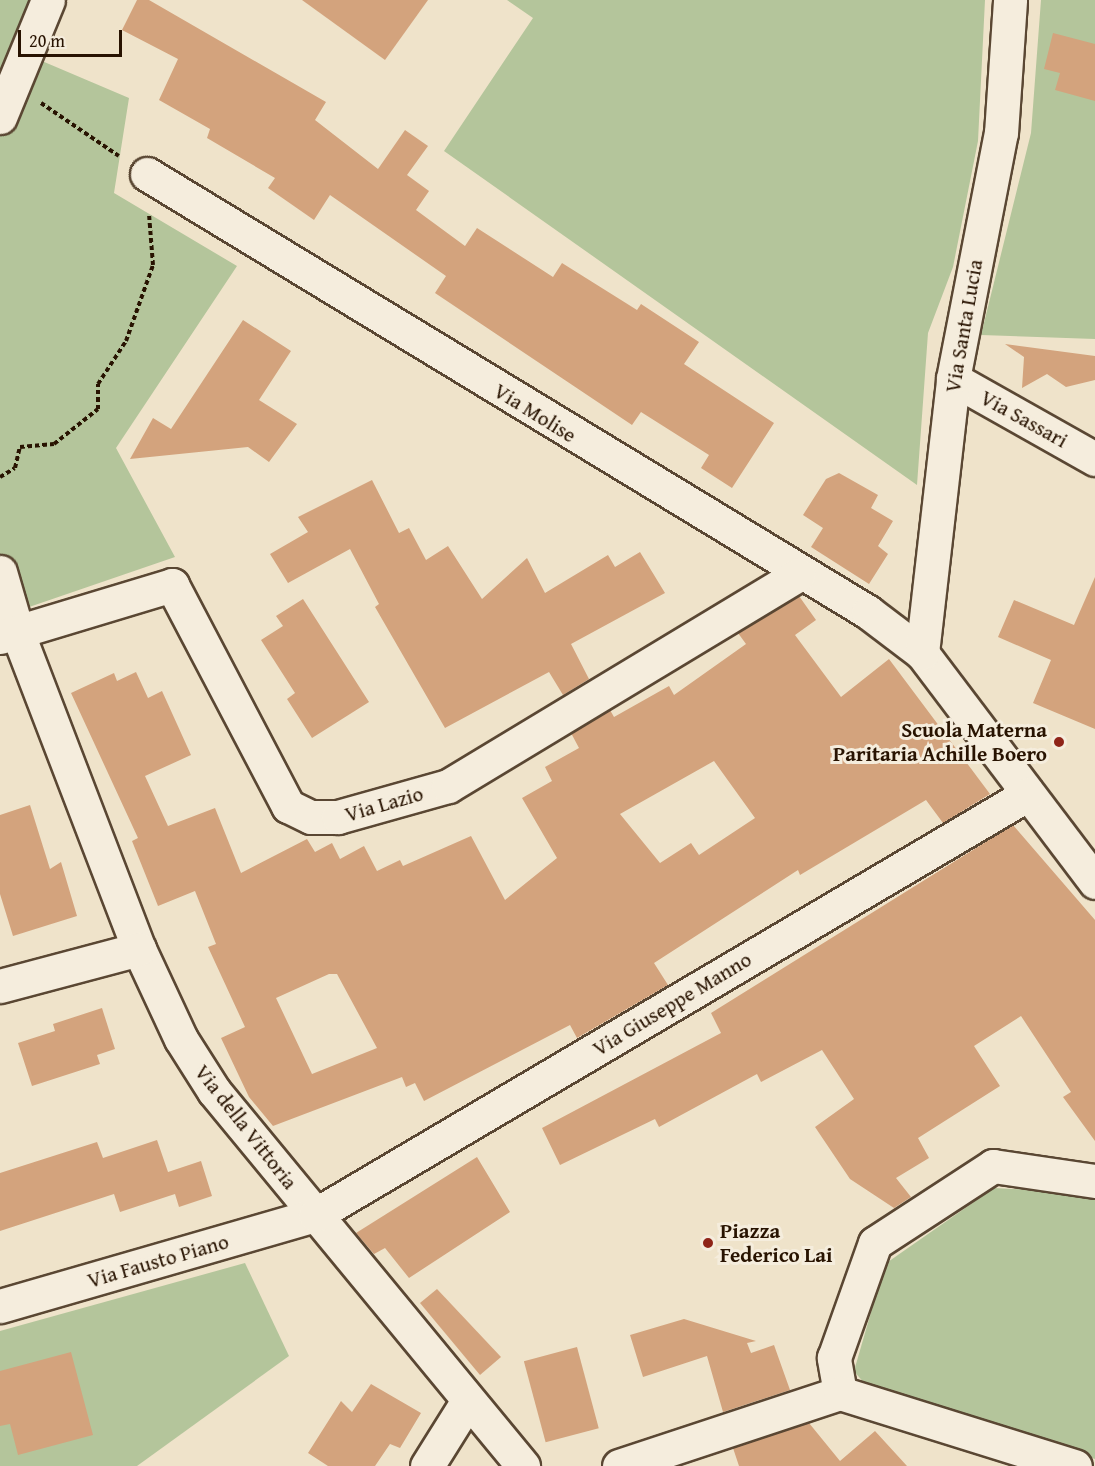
<!DOCTYPE html>
<html>
<head>
<meta charset="utf-8">
<style>
  body { margin:0 }
  #map { position:relative; width:1095px; height:1466px; overflow:hidden; background:#efe3ca; font-family:"Gentium Book Plus",serif }
  div>[style] { position:absolute }
  .green>* { inset:0; background:#b4c59b }
  .building>* { inset:0; background:#d3a37d; transform-origin:0 0 }
  .path>* { height:4px; margin-top:-2px; transform-origin:0; background:repeating-linear-gradient(90deg,#281301 0 4.5px,transparent 0 7.5px) }
  .roads { filter:drop-shadow(2px 0 #5a4733) drop-shadow(-2px 0 #5a4733) drop-shadow(0 2px #5a4733) drop-shadow(0 -2px #5a4733) }
  .minor>* { height:33px; margin:-16.5px; padding:0 16.5px; transform-origin:16.5px; border-radius:16.5px; background:#f5eddd }
  .dots>* { width:16px; height:16px; translate:-50% -50%; box-sizing:border-box; border:3px solid #f5eddd; border-radius:50% }
  span { translate:-50% -50%; white-space:nowrap; text-align:center; line-height:1.15; -webkit-text-stroke:6px #f5eddd; paint-order:stroke }
  .street-label { font-size:21px; color:#281301 }
  .poi-label { font-size:21px; color:#281301; font-weight:700 }
  .right { translate:-100% -50%; text-align:right }
  .left { translate:0 -50%; text-align:left }
  .scale { position:absolute; left:18px; top:30px; width:104px; height:27px; box-sizing:border-box; border:3px solid #281301; border-top:0; padding-left:8px; font-size:18px; line-height:21px; white-space:nowrap; color:#281301; -webkit-text-stroke:4px #f5eddd; paint-order:stroke }
</style>
</head>
<body>
<div id="map">
  <div class="green">
    <i style="clip-path:polygon(0 0,31px 0,9px 47px,129px 98px,114px 193px,237px 266px,116px 448px,175px 557px,0 617px)"></i>
    <i style="clip-path:polygon(507px 0,985px 0,978px 141px,953px 267px,928px 333px,917px 485px,444px 151px,533px 18px)"></i>
    <i style="clip-path:polygon(1041px 0,1095px 0,1095px 339px,981px 335px,1031px 133px)"></i>
    <i style="clip-path:polygon(994px 1188px,1095px 1193px,1095px 1459px,869px 1389px,854px 1371px,885px 1264px)"></i>
    <i style="clip-path:polygon(245px 1263px,289px 1356px,137px 1466px,0 1466px,0 1331px)"></i>
  </div>
  <div class="building">
    <i style="clip-path:polygon(137px 0,149px 0,326px 102px,315px 120px,378px 169px,405px 130px,428px 146px,407px 175px,429px 191px,416px 210px,465px 246px,477px 228px,553px 277px,562px 263px,637px 310px,641px 304px,699px 342px,684px 364px,774px 423px,732px 488px,701px 468px,709px 455px,641px 412px,632px 425px,435px 293px,446px 276px,330px 195px,314px 220px,268px 188px,275px 178px,207px 138px,210px 129px,159px 100px,178px 59px,122px 30px)"></i>
    <i style="clip-path:polygon(302px 0,428px 0,385px 60px)"></i>
    <i style="clip-path:polygon(1053px 33px,1095px 44px,1095px 101px,1055px 90px,1060px 73px,1044px 69px)"></i>
    <i style="clip-path:polygon(243px 320px,291px 351px,259px 400px,297px 424px,269px 462px,248px 447px,130px 459px,153px 418px,171px 429px)"></i>
    <i style="clip-path:polygon(1005px 344px,1095px 356px,1095px 380px,1066px 387px,1047px 374px,1022px 388px,1024px 357px)"></i>
    <i style="clip-path:polygon(839px 473px,878px 495px,871px 508px,893px 521px,878px 546px,888px 554px,869px 584px,811px 547px,823px 528px,803px 515px,826px 479px)"></i>
    <i style="clip-path:polygon(372px 480px,399px 533px,409px 528px,426px 560px,448px 546px,482px 599px,527px 558px,545px 593px,608px 555px,615px 567px,640px 552px,665px 593px,571px 644px,589px 679px,563px 695px,549px 672px,445px 728px,375px 607px,379px 604px,350px 549px,288px 583px,270px 554px,308px 532px,298px 517px)"></i>
    <i style="clip-path:polygon(1095px 577px,1095px 729px,1033px 703px,1051px 660px,998px 637px,1014px 600px,1074px 625px)"></i>
    <i style="clip-path:polygon(evenodd,799px 596px,816px 620px,795px 635px,841px 697px,889px 659px,990px 794px,943px 823px,926px 800px,800px 875px,798px 870px,654px 963px,668px 985px,577px 1038px,570px 1025px,424px 1101px,415px 1083px,406px 1087px,402px 1077px,273px 1126px,249px 1097px,221px 1038px,245px 1027px,208px 947px,216px 944px,195px 891px,158px 906px,132px 841px,138px 838px,71px 693px,114px 673px,117px 681px,136px 672px,148px 698px,162px 691px,191px 755px,145px 776px,168px 826px,215px 808px,241px 873px,307px 839px,315px 852px,332px 843px,340px 859px,364px 846px,377px 871px,400px 860px,403px 866px,471px 836px,505px 900px,557px 858px,522px 798px,552px 781px,545px 767px,579px 748px,571px 733px,610px 710px,614px 717px,669px 686px,674px 695px,746px 644px,738px 633px,799px 596px,714px 761px,755px 818px,699px 855px,691px 843px,660px 863px,620px 814px,714px 761px,799px 596px,329px 974px,337px 974px,377px 1048px,312px 1074px,276px 998px,329px 974px)"></i>
    <i style="clip-path:polygon(303px 599px,369px 702px,312px 738px,287px 699px,295px 693px,261px 640px,283px 626px,276px 616px)"></i>
    <i style="clip-path:polygon(30px 805px,50px 869px,61px 862px,77px 916px,13px 936px,0 894px,0 815px)"></i>
    <i style="clip-path:polygon(1013px 825px,1095px 920px,1095px 1141px,1063px 1097px,1071px 1092px,1021px 1016px,974px 1046px,1000px 1086px,918px 1138px,929px 1158px,896px 1178px,911px 1197px,894px 1208px,850px 1179px,815px 1127px,854px 1099px,822px 1050px,761px 1082px,757px 1074px,659px 1127px,655px 1119px,560px 1165px,542px 1128px,721px 1033px,711px 1013px)"></i>
    <i style="clip-path:polygon(102px 1008px,115px 1049px,97px 1055px,100px 1064px,32px 1086px,18px 1043px,55px 1031px,53px 1024px)"></i>
    <i style="clip-path:polygon(157px 1140px,168px 1172px,201px 1161px,212px 1196px,179px 1207px,175px 1194px,120px 1212px,114px 1194px,0 1231px,0 1173px,97px 1142px,103px 1158px)"></i>
    <i style="clip-path:polygon(477px 1157px,510px 1212px,409px 1278px,385px 1248px,374px 1254px,356px 1233px)"></i>
    <i style="clip-path:polygon(437px 1289px,501px 1357px,480px 1375px,420px 1303px)"></i>
    <i style="clip-path:polygon(684px 1319px,756px 1341px,747px 1343px,751px 1353px,774px 1345px,790px 1390px,723px 1412px,707px 1356px,643px 1377px,630px 1335px)"></i>
    <i style="left:577px;top:1347px;width:84px;height:55px;rotate:75deg"></i>
    <i style="clip-path:polygon(71px 1352px,93px 1435px,18px 1455px,10px 1424px,0 1426px,0 1371px)"></i>
    <i style="clip-path:polygon(371px 1384px,421px 1413px,400px 1448px,390px 1444px,375px 1466px,328px 1466px,308px 1453px,341px 1401px,352px 1412px)"></i>
    <i style="clip-path:polygon(809px 1423px,840px 1461px,875px 1431px,907px 1466px,739px 1466px,733px 1448px)"></i>
  </div>
  <div class="path">
    <i style="left:41px;top:103px;width:94px;rotate:34.2deg"></i>
    <i style="left:0;top:477px;width:17px;rotate:-31deg"></i>
    <i style="left:15px;top:468px;width:22px;rotate:-77deg"></i>
    <i style="left:20px;top:447px;width:34px;rotate:-5deg"></i>
    <i style="left:54px;top:444px;width:56px;rotate:-38.5deg"></i>
    <i style="left:98px;top:409px;width:25px;rotate:-90deg"></i>
    <i style="left:98px;top:384px;width:51px;rotate:-56.9deg"></i>
    <i style="left:126px;top:341px;width:81px;rotate:-70.4deg"></i>
    <i style="left:153px;top:265px;width:51px;rotate:-94.5deg"></i>
  </div>
  <div class="roads">
    <div class="minor">
      <i style="left:0;top:117px;width:126px;rotate:-67.7deg"></i>
      <i style="left:147px;top:174px;width:844px;rotate:31.28deg"></i>
      <i style="left:868px;top:612px;width:68px;rotate:37.2deg"></i>
      <i style="left:922px;top:653px;width:287px;rotate:52.9deg"></i>
      <i style="left:953px;top:379px;width:163px;rotate:29.4deg"></i>
      <i style="left:0;top:572px;width:65px;rotate:73.8deg"></i>
      <i style="left:18px;top:634px;width:337px;rotate:69deg"></i>
      <i style="left:139px;top:949px;width:99px;rotate:65deg"></i>
      <i style="left:181px;top:1039px;width:62px;rotate:57.6deg"></i>
      <i style="left:214px;top:1091px;width:486px;rotate:50.5deg"></i>
      <i style="left:0;top:637px;width:180px;rotate:-16.8deg"></i>
      <i style="left:172px;top:585px;width:250px;rotate:62.3deg"></i>
      <i style="left:288px;top:806px;width:25px;rotate:26deg"></i>
      <i style="left:311px;top:817px;width:27px"></i>
      <i style="left:338px;top:817px;width:114px;rotate:-15.7deg"></i>
      <i style="left:448px;top:786px;width:409px;rotate:-31.1deg"></i>
      <i style="left:922px;top:653px;width:276px;rotate:-83.5deg"></i>
      <i style="left:953px;top:379px;width:251px;rotate:-79deg"></i>
      <i style="left:1001px;top:133px;width:133px;rotate:-86.1deg"></i>
      <i style="left:0;top:986px;width:144px;rotate:-14.9deg"></i>
      <i style="left:0;top:1306px;width:328px;rotate:-16.1deg"></i>
      <i style="left:315px;top:1215px;width:828px;rotate:-30.56deg"></i>
      <i style="left:840px;top:1393px;width:36px;rotate:-100deg"></i>
      <i style="left:834px;top:1358px;width:122px;rotate:-70.4deg"></i>
      <i style="left:875px;top:1243px;width:141px;rotate:-33.1deg"></i>
      <i style="left:993px;top:1166px;width:103px;rotate:8.4deg"></i>
      <i style="left:427px;top:1466px;width:75px;rotate:-58deg"></i>
      <i style="left:619px;top:1466px;width:233px;rotate:-18.3deg"></i>
      <i style="left:840px;top:1393px;width:246px;rotate:17.3deg"></i>
    </div>
  </div>
  <div class="dots">
    <i style="left:1059px;top:742px;background:#8f2418"></i>
    <i style="left:708px;top:1243px;background:#8f2418"></i>
  </div>
  <div class="street-label">
    <span style="left:964px;top:326px;rotate:-80deg">Via Santa Lucia</span>
    <span style="left:535px;top:413px;rotate:32deg">Via Molise</span>
    <span style="left:1024px;top:419px;rotate:29deg">Via Sassari</span>
    <span style="left:384px;top:804px;rotate:-16deg">Via Lazio</span>
    <span style="left:672px;top:1004px;rotate:-31deg">Via Giuseppe Manno</span>
    <span style="left:246px;top:1127px;rotate:52deg">Via della Vittoria</span>
    <span style="left:158px;top:1261px;rotate:-16deg">Via Fausto Piano</span>
  </div>
  <div class="poi-label">
    <span class="right" style="left:1047px;top:742px">Scuola Materna<br>Paritaria Achille Boero</span>
    <span class="left" style="left:720px;top:1243px">Piazza<br>Federico Lai</span>
  </div>
  <div class="scale">20 m</div>
</div>
</body>
</html>
